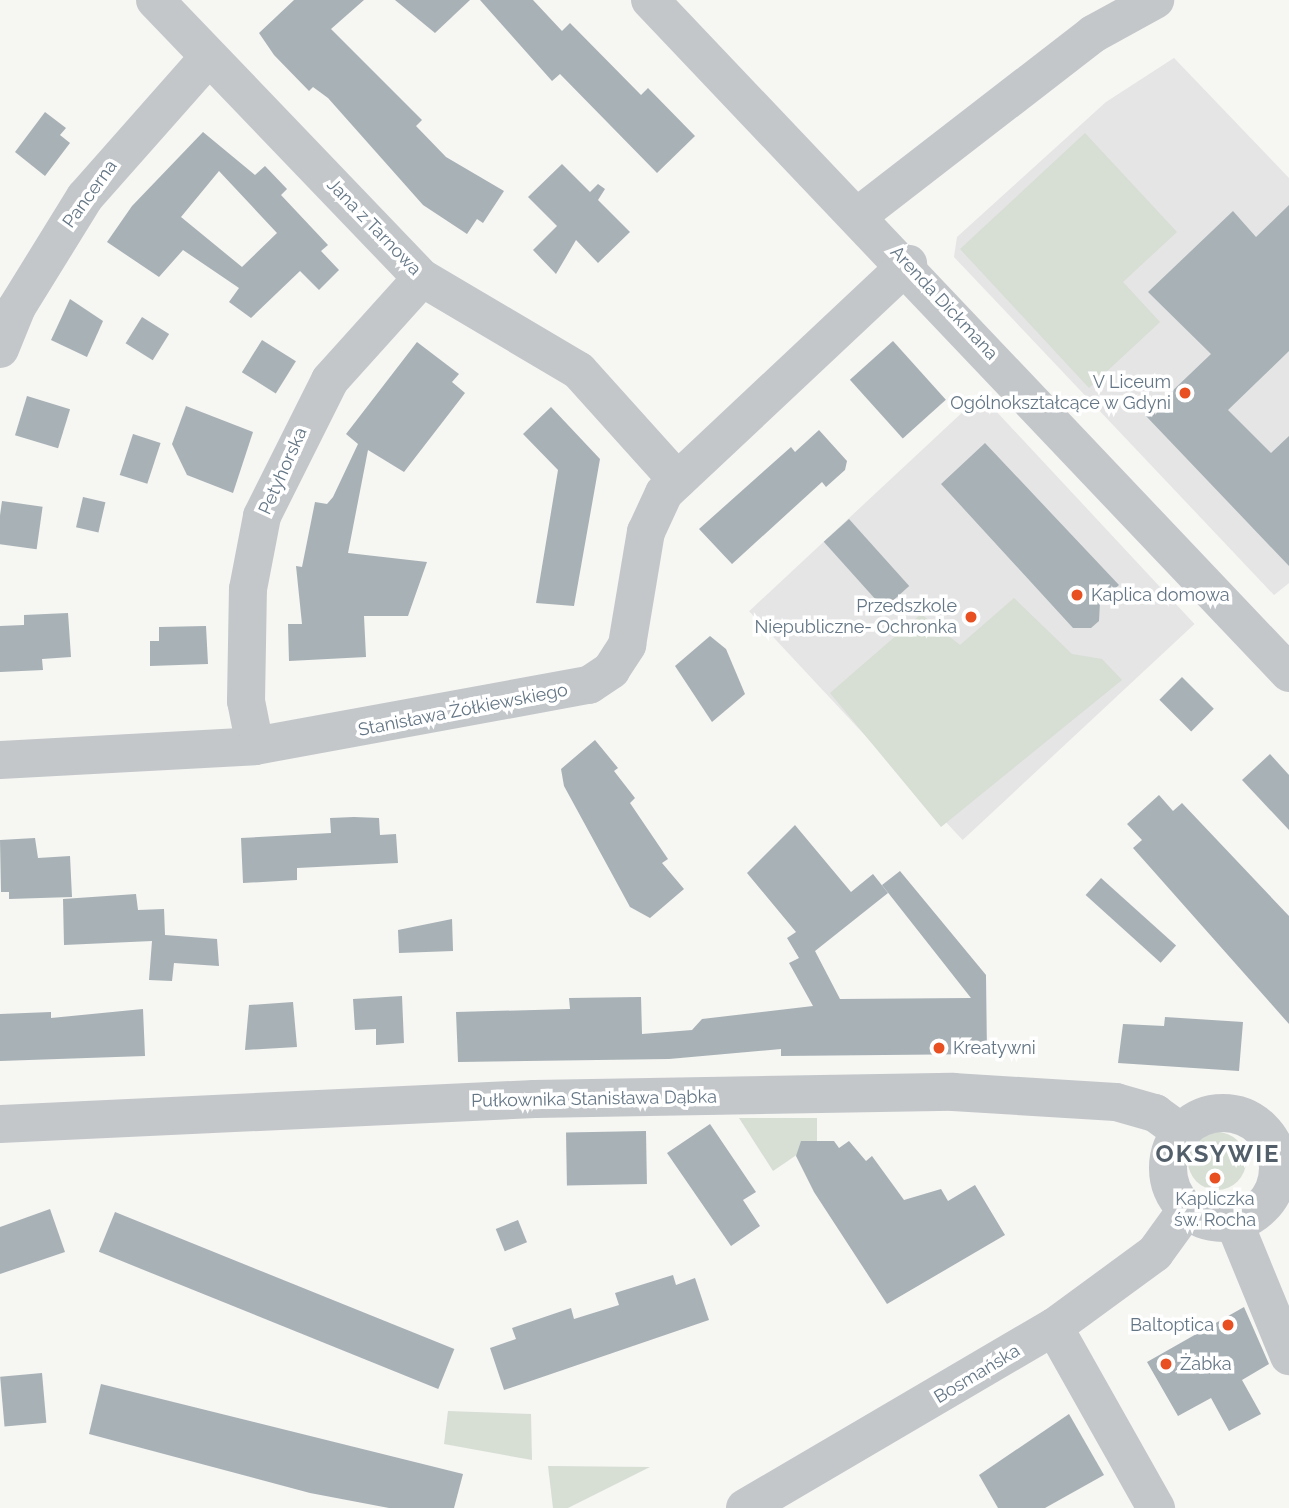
<!DOCTYPE html>
<html>
<head>
<meta charset="utf-8">
<style>
  body { margin:0 }
  #map { position:relative; width:1289px; height:1508px; overflow:hidden; background:#f6f6f3; font-family:Raleway,sans-serif }
  div>[style] { position:absolute }
  .built>* { inset:0; background:#e4e5e4; transform-origin:0 0 }
  .green>* { inset:0; background:#d7ded4 }
  .round { border-radius:50% }
  .building>* { inset:0; background:#a8b1b6; transform-origin:0 0 }
  .minor>* { height:38px; margin:-19px; padding:0 19px; transform-origin:19px; border-radius:19px; background:#c3c7ca }
  .minor>.ring { margin:-19px; padding:0; box-sizing:content-box; background:none; border:38px solid #c3c7ca; border-radius:50% }
  .dots>* { width:19px; height:19px; translate:-50% -50%; box-sizing:border-box; border:4px solid #fff; border-radius:50% }
  span { translate:-50% -50%; white-space:nowrap; text-align:center; line-height:1.15; -webkit-text-stroke:7px #fff; paint-order:stroke }
  .street-label { font-size:18px; color:#647685 }
  .poi-label { font-size:18px; color:#647685 }
  .right { translate:-100% -50%; text-align:right }
  .left { translate:0 -50%; text-align:left }
  .district-label { font-size:24px; color:#525f6a; font-weight:700; letter-spacing:2px }
</style>
</head>
<body>
<div id="map">
  <div class="built">
    <i style="clip-path:polygon(1174px 58px,1289px 178px,1289px 583px,1274px 595px,954px 257px,957px 237px,1106px 102px)"></i>
    <i style="left:981px;top:395px;width:313px;height:317px;rotate:47deg"></i>
  </div>
  <div class="green">
    <i style="clip-path:polygon(1085px 133px,1177px 232px,1123px 282px,1160px 322px,1089px 388px,960px 249px)"></i>
    <i style="clip-path:polygon(1014px 598px,1072px 654px,1102px 659px,1122px 680px,941px 827px,830px 693px,921px 614px,960px 645px)"></i>
    <i style="clip-path:polygon(739px 1118px,817px 1118px,817px 1141px,773px 1171px)"></i>
    <i class="round" style="left:1188px;top:1132px;width:58px;height:58px"></i>
    <i style="clip-path:polygon(448px 1411px,531px 1414px,532px 1460px,444px 1444px)"></i>
    <i style="clip-path:polygon(548px 1466px,650px 1467px,568px 1508px,553px 1508px)"></i>
  </div>
  <div class="building">
    <i style="clip-path:polygon(294px 0,364px 0,331px 29px,422px 120px,416px 126px,446px 157px,504px 191px,483px 223px,477px 219px,467px 234px,423px 205px,328px 98px,313px 87px,309px 91px,274px 55px,259px 33px)"></i>
    <i style="clip-path:polygon(395px 0,470px 0,435px 33px)"></i>
    <i style="clip-path:polygon(480px 0,533px 0,562px 31px,570px 23px,641px 95px,648px 88px,695px 136px,657px 173px,560px 74px,552px 81px)"></i>
    <i style="clip-path:polygon(45px 112px,66px 128px,60px 135px,70px 143px,45px 176px,15px 152px)"></i>
    <i style="clip-path:polygon(evenodd,203px 132px,255px 175px,265px 166px,287px 189px,281px 195px,328px 245px,321px 251px,339px 270px,319px 290px,300px 271px,251px 318px,229px 302px,239px 288px,183px 250px,159px 277px,107px 242px,132px 206px,203px 132px,219px 171px,277px 233px,242px 267px,181px 217px,219px 171px)"></i>
    <i style="clip-path:polygon(562px 164px,590px 192px,598px 184px,605px 189px,598px 200px,630px 232px,598px 263px,576px 240px,556px 274px,533px 250px,557px 226px,528px 197px)"></i>
    <i style="clip-path:polygon(1289px 205px,1289px 351px,1228px 410px,1271px 453px,1289px 436px,1289px 566px,1146px 416px,1211px 354px,1148px 292px,1233px 211px,1256px 237px)"></i>
    <i style="clip-path:polygon(70px 299px,103px 321px,87px 357px,51px 340px)"></i>
    <i style="left:142px;top:317px;width:32px;height:31px;rotate:32deg"></i>
    <i style="left:262px;top:340px;width:40px;height:38px;rotate:32deg"></i>
    <i style="left:893px;top:341px;width:79px;height:58px;rotate:48deg"></i>
    <i style="clip-path:polygon(417px 342px,459px 374px,452px 382px,465px 393px,404px 472px,368px 450px,348px 553px,427px 562px,408px 616px,364px 616px,366px 657px,289px 661px,288px 624px,302px 624px,296px 566px,302px 567px,315px 502px,327px 504px,333px 497px,358px 444px,346px 434px)"></i>
    <i style="left:27px;top:396px;width:45px;height:41px;rotate:17deg"></i>
    <i style="clip-path:polygon(186px 406px,253px 432px,233px 493px,187px 475px,172px 444px)"></i>
    <i style="clip-path:polygon(551px 407px,600px 459px,574px 606px,536px 603px,558px 470px,523px 434px)"></i>
    <i style="clip-path:polygon(819px 430px,847px 461px,845px 470px,826px 487px,822px 482px,732px 564px,699px 529px,791px 447px,795px 452px)"></i>
    <i style="left:133px;top:434px;width:29px;height:43px;rotate:18deg"></i>
    <i style="clip-path:polygon(985px 443px,1119px 585px,1100px 602px,1099px 621px,1091px 628px,1073px 628px,941px 484px)"></i>
    <i style="left:83px;top:497px;width:23px;height:31px;rotate:13deg"></i>
    <i style="left:2px;top:501px;width:41px;height:43px;rotate:8deg"></i>
    <i style="left:849px;top:519px;width:90px;height:34px;rotate:48deg"></i>
    <i style="clip-path:polygon(68px 613px,71px 657px,42px 659px,43px 670px,0 672px,0 626px,24px 625px,24px 615px)"></i>
    <i style="clip-path:polygon(206px 626px,208px 664px,150px 666px,150px 641px,159px 641px,159px 627px)"></i>
    <i style="clip-path:polygon(710px 636px,726px 649px,745px 694px,712px 722px,675px 666px)"></i>
    <i style="left:1182px;top:677px;width:45px;height:32px;rotate:45deg"></i>
    <i style="clip-path:polygon(595px 740px,618px 768px,614px 771px,635px 798px,630px 803px,668px 859px,662px 863px,684px 889px,650px 918px,630px 907px,564px 786px,561px 769px)"></i>
    <i style="clip-path:polygon(1270px 754px,1289px 775px,1289px 830px,1242px 780px)"></i>
    <i style="clip-path:polygon(1159px 795px,1173px 811px,1182px 803px,1289px 916px,1289px 1024px,1133px 848px,1142px 840px,1127px 824px)"></i>
    <i style="clip-path:polygon(354px 817px,379px 818px,380px 835px,396px 834px,398px 863px,297px 868px,297px 880px,243px 883px,241px 838px,331px 833px,330px 818px)"></i>
    <i style="clip-path:polygon(795px 825px,851px 892px,873px 874px,888px 893px,815px 951px,840px 999px,971px 998px,882px 885px,900px 871px,986px 975px,987px 1054px,781px 1056px,781px 1049px,669px 1059px,458px 1062px,456px 1012px,570px 1009px,569px 998px,641px 997px,642px 1034px,692px 1030px,702px 1019px,813px 1006px,789px 963px,799px 958px,787px 938px,796px 932px,747px 873px)"></i>
    <i style="clip-path:polygon(35px 838px,38px 858px,70px 856px,72px 897px,9px 899px,9px 892px,1px 892px,0 840px)"></i>
    <i style="left:1101px;top:878px;width:101px;height:23px;rotate:42deg"></i>
    <i style="clip-path:polygon(136px 894px,138px 910px,164px 909px,165px 935px,217px 939px,219px 966px,174px 963px,172px 981px,149px 980px,152px 941px,64px 945px,63px 899px)"></i>
    <i style="clip-path:polygon(452px 919px,453px 951px,399px 953px,398px 930px)"></i>
    <i style="clip-path:polygon(402px 996px,404px 1043px,376px 1045px,376px 1029px,355px 1030px,353px 999px)"></i>
    <i style="clip-path:polygon(293px 1002px,297px 1047px,245px 1050px,249px 1005px)"></i>
    <i style="clip-path:polygon(143px 1009px,145px 1056px,0 1061px,0 1014px,51px 1012px,51px 1018px)"></i>
    <i style="clip-path:polygon(1165px 1017px,1243px 1022px,1239px 1071px,1118px 1063px,1123px 1024px,1164px 1026px)"></i>
    <i style="clip-path:polygon(710px 1124px,756px 1192px,743px 1200px,760px 1226px,731px 1246px,667px 1153px)"></i>
    <i style="left:646px;top:1131px;width:53px;height:80px;rotate:89deg"></i>
    <i style="clip-path:polygon(801px 1141px,834px 1141px,839px 1148px,849px 1141px,866px 1161px,872px 1156px,904px 1200px,941px 1189px,948px 1201px,975px 1185px,1005px 1235px,887px 1304px,814px 1192px,796px 1156px)"></i>
    <i style="clip-path:polygon(50px 1209px,65px 1252px,0 1274px,0 1227px)"></i>
    <i style="left:115px;top:1212px;width:366px;height:43px;rotate:22deg"></i>
    <i style="left:518px;top:1220px;width:24px;height:24px;rotate:68deg"></i>
    <i style="clip-path:polygon(673px 1275px,676px 1285px,695px 1278px,709px 1320px,504px 1390px,490px 1348px,516px 1339px,512px 1328px,571px 1308px,574px 1319px,619px 1305px,615px 1293px)"></i>
    <i style="clip-path:polygon(1244px 1307px,1269px 1364px,1242px 1380px,1261px 1414px,1229px 1431px,1211px 1398px,1178px 1416px,1147px 1362px)"></i>
    <i style="left:42px;top:1373px;width:50px;height:42px;rotate:85deg"></i>
    <i style="clip-path:polygon(101px 1384px,463px 1474px,454px 1508px,389px 1508px,310px 1493px,89px 1434px)"></i>
    <i style="clip-path:polygon(1069px 1414px,1104px 1475px,1045px 1508px,998px 1508px,979px 1475px)"></i>
  </div>
  <div class="minor">
    <i style="left:155px;top:0;width:385px;rotate:46.2deg"></i>
    <i style="left:422px;top:278px;width:182px;rotate:30.6deg"></i>
    <i style="left:579px;top:371px;width:147px;rotate:48deg"></i>
    <i style="left:650px;top:0;width:928px;rotate:46.48deg"></i>
    <i style="left:859px;top:215px;width:296px;rotate:-37.7deg"></i>
    <i style="left:1093px;top:34px;width:71px;rotate:-28.7deg"></i>
    <i style="left:0;top:349px;width:45px;rotate:-68deg"></i>
    <i style="left:17px;top:307px;width:129px;rotate:-58.3deg"></i>
    <i style="left:85px;top:197px;width:186px;rotate:-48.5deg"></i>
    <i style="left:255px;top:746px;width:46px;rotate:-101.3deg"></i>
    <i style="left:246px;top:701px;width:112px;rotate:-89deg"></i>
    <i style="left:248px;top:589px;width:74px;rotate:-79.1deg"></i>
    <i style="left:262px;top:516px;width:152px;rotate:-63.4deg"></i>
    <i style="left:330px;top:380px;width:137px;rotate:-48deg"></i>
    <i style="left:0;top:760px;width:255px;rotate:-3.1deg"></i>
    <i style="left:255px;top:746px;width:340px;rotate:-10.4deg"></i>
    <i style="left:589px;top:685px;width:27px;rotate:-34deg"></i>
    <i style="left:611px;top:670px;width:30px;rotate:-57deg"></i>
    <i style="left:627px;top:645px;width:115px;rotate:-80.5deg"></i>
    <i style="left:646px;top:532px;width:43px;rotate:-65.2deg"></i>
    <i style="left:664px;top:493px;width:335px;rotate:-43.2deg"></i>
    <i class="ring" style="left:1168px;top:1113px;width:72px;height:72px"></i>
    <i style="left:0;top:1124px;width:535px;rotate:-2.68deg"></i>
    <i style="left:534px;top:1099px;width:419px;rotate:-1deg"></i>
    <i style="left:953px;top:1092px;width:163px;rotate:3.5deg"></i>
    <i style="left:1116px;top:1102px;width:41px;rotate:15.8deg"></i>
    <i style="left:1155px;top:1113px;width:32px;rotate:36deg"></i>
    <i style="left:1234px;top:1222px;width:145px;rotate:67.7deg"></i>
    <i style="left:1054px;top:1327px;width:208px;rotate:60.6deg"></i>
    <i style="left:745px;top:1508px;width:358px;rotate:-30.4deg"></i>
    <i style="left:1054px;top:1327px;width:125px;rotate:-36.2deg"></i>
    <i style="left:1155px;top:1253px;width:53px;rotate:-54.2deg"></i>
  </div>
  <div class="dots">
    <i style="left:1185px;top:393px;background:#e84f21"></i>
    <i style="left:1077px;top:595px;background:#e84f21"></i>
    <i style="left:971px;top:617px;background:#e84f21"></i>
    <i style="left:939px;top:1048px;background:#e84f21"></i>
    <i style="left:1215px;top:1178px;background:#e84f21"></i>
    <i style="left:1228px;top:1325px;background:#e84f21"></i>
    <i style="left:1166px;top:1364px;background:#e84f21"></i>
  </div>
  <div class="street-label">
    <span style="left:90px;top:194px;rotate:-54deg">Pancerna</span>
    <span style="left:374px;top:227px;rotate:46deg">Jana z Tarnowa</span>
    <span style="left:944px;top:303px;rotate:47deg">Arenda Dickmana</span>
    <span style="left:283px;top:471px;rotate:-66deg">Petyhorska</span>
    <span style="left:463px;top:710px;rotate:-11deg">Stanisława Żółkiewskiego</span>
    <span style="left:594px;top:1099px;rotate:-1deg">Pułkownika Stanisława Dąbka</span>
    <span style="left:977px;top:1374px;rotate:-31deg">Bosmańska</span>
  </div>
  <div class="poi-label">
    <span class="right" style="left:1171px;top:393px">V Liceum<br>Ogólnokształcące w Gdyni</span>
    <span class="left" style="left:1091px;top:595px">Kaplica domowa</span>
    <span class="right" style="left:957px;top:617px">Przedszkole<br>Niepubliczne- Ochronka</span>
    <span class="left" style="left:953px;top:1048px">Kreatywni</span>
    <span style="left:1215px;top:1210px">Kapliczka<br>św. Rocha</span>
    <span class="right" style="left:1214px;top:1325px">Baltoptica</span>
    <span class="left" style="left:1180px;top:1364px">Żabka</span>
  </div>
  <div class="district-label">
    <span style="left:1218px;top:1154px">OKSYWIE</span>
  </div>
</div>
</body>
</html>
